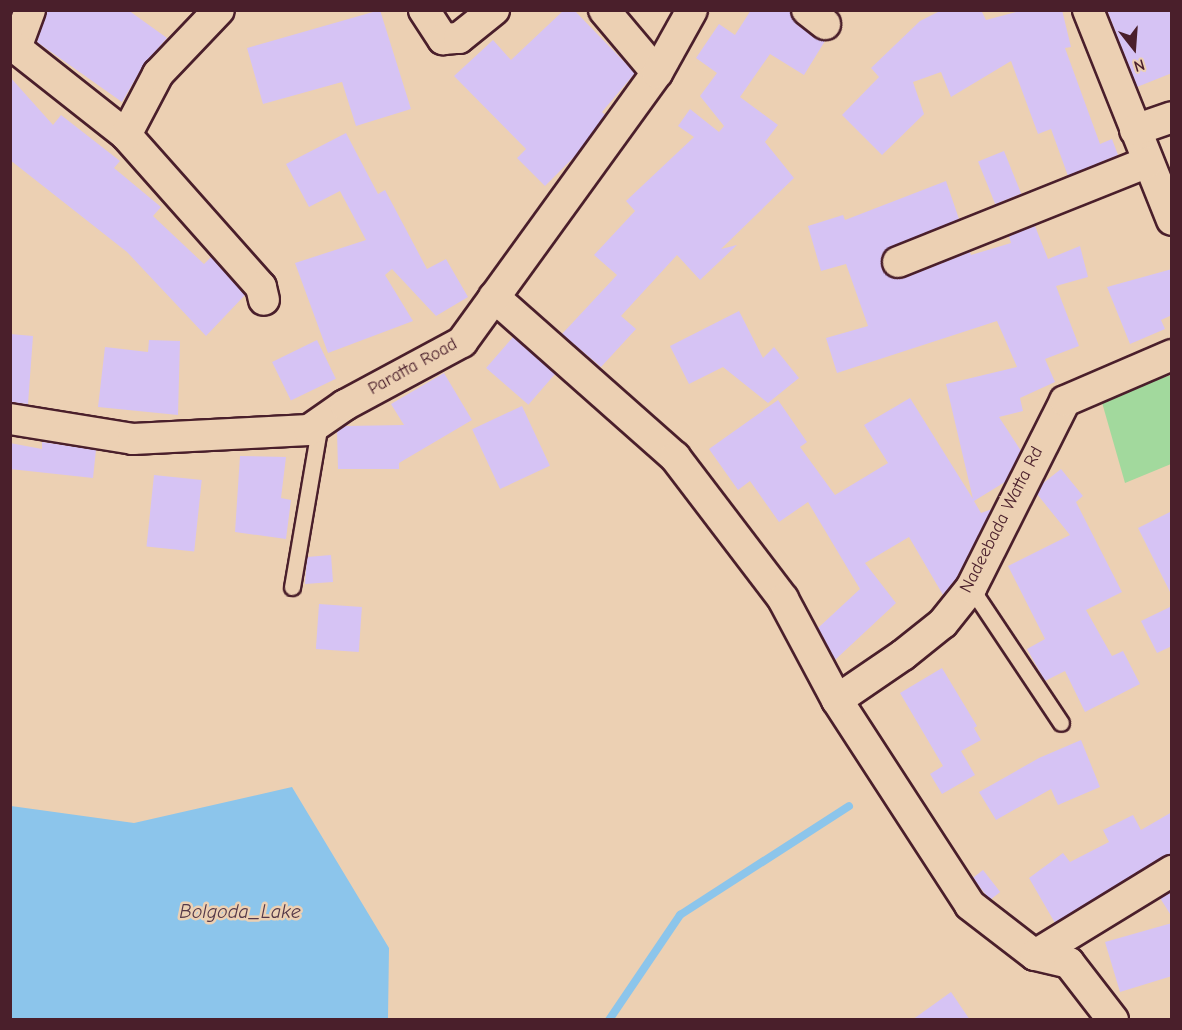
<!DOCTYPE html>
<html>
<head>
<meta charset="utf-8">
<style>
  body { margin:0 }
  #map { position:relative; width:1182px; height:1030px; overflow:hidden; background:#ecd0b3; font-family:"Comic Neue",sans-serif }
  div>[style] { position:absolute }
  .green>* { inset:0; background:#a2d99d }
  .water>* { inset:0; background:#8cc5eb }
  .stream>* { height:8px; margin:-4px; padding:0 4px; transform-origin:4px; border-radius:4px; background:#8cc5eb }
  .building>* { inset:0; background:#d6c3f4; transform-origin:0 0 }
  .roads { filter:drop-shadow(2px 0 #4a1f2b) drop-shadow(-2px 0 #4a1f2b) drop-shadow(0 2px #4a1f2b) drop-shadow(0 -2px #4a1f2b) }
  .service>* { height:15px; margin:-7.5px; padding:0 7.5px; transform-origin:7.5px; border-radius:7.5px; background:#ecd0b3 }
  .minor>* { height:30px; margin:-15px; padding:0 15px; transform-origin:15px; border-radius:15px; background:#ecd0b3 }
  span { translate:-50% -50%; white-space:nowrap; text-align:center; line-height:1.15; -webkit-text-stroke:5px #ecd0b3; paint-order:stroke }
  .street-label { font-size:18px; color:#4a1f2b }
  .water-label { font-size:20px; color:#543848; font-style:italic }
  .frame { position:absolute; inset:0; border:12px solid #4a1f2b; pointer-events:none }
  .north { position:absolute; left:1104px; top:18px; width:60px; height:60px; -webkit-text-stroke:4px #ecd0b3; paint-order:stroke; rotate:163deg; font-size:16px; font-weight:700; line-height:24px; text-align:center; color:#4a1f2b }
  .north::after { content:''; display:block; margin:auto; width:21px; height:27px; background:#4a1f2b; clip-path:polygon(50% 0,100% 100%,50% 72%,0 100%) }
</style>
</head>
<body>
<div id="map">
  <div class="green">
    <i style="clip-path:polygon(1171px 375px,1171px 464px,1125px 483px,1101px 399px)"></i>
  </div>
  <div class="water">
    <i style="clip-path:polygon(292px 787px,389px 948px,388px 1019px,11px 1019px,11px 806px,134px 823px)"></i>
  </div>
  <div class="stream">
    <i style="left:609px;top:1020px;width:127px;rotate:-55.9deg"></i>
    <i style="left:680px;top:915px;width:201px;rotate:-32.8deg"></i>
  </div>
  <div class="building">
    <i style="clip-path:polygon(47px 10px,128px 10px,167px 38px,143px 66px,122px 102px,37px 42px)"></i>
    <i style="clip-path:polygon(380px 10px,411px 109px,356px 126px,342px 82px,263px 104px,247px 48px)"></i>
    <i style="clip-path:polygon(564px 10px,574px 10px,635px 73px,602px 112px,605px 115px,576px 155px,545px 186px,517px 158px,526px 149px,454px 76px,493px 40px,511px 60px)"></i>
    <i style="clip-path:polygon(751px 10px,790px 10px,796px 24px,825px 41px,804px 75px,770px 54px,740px 97px,778px 125px,765px 142px,794px 178px,721px 249px,737px 245px,700px 280px,677px 255px,621px 316px,636px 329px,601px 367px,562px 334px,617px 275px,594px 255px,635px 211px,626px 201px,694px 137px,678px 126px,690px 109px,719px 132px,724px 126px,700px 96px,717px 73px,696px 58px,719px 24px,735px 35px)"></i>
    <i style="clip-path:polygon(942px 10px,981px 10px,986px 20px,1024px 10px,1062px 10px,1071px 47px,1065px 48px,1100px 144px,1112px 139px,1118px 155px,1068px 176px,1051px 129px,1038px 134px,1011px 61px,951px 97px,941px 72px,913px 82px,924px 114px,882px 155px,842px 115px,879px 77px,871px 68px,920px 21px)"></i>
    <i style="clip-path:polygon(1107px 10px,1172px 10px,1172px 73px,1137px 87px)"></i>
    <i style="clip-path:polygon(10px 77px,53px 125px,61px 115px,120px 161px,114px 168px,161px 207px,153px 216px,204px 264px,211px 257px,245px 295px,206px 336px,127px 252px,10px 160px)"></i>
    <i style="clip-path:polygon(346px 133px,378px 194px,385px 190px,427px 269px,446px 259px,468px 297px,436px 316px,392px 269px,385px 275px,413px 321px,328px 353px,295px 263px,366px 240px,340px 191px,309px 207px,286px 164px)"></i>
    <i style="left:1004px;top:151px;width:46px;height:28px;rotate:68deg"></i>
    <i style="clip-path:polygon(946px 181px,959px 219px,885px 251px,881px 260px,887px 275px,904px 278px,970px 252px,971px 255px,1011px 243px,1009px 236px,1035px 226px,1048px 259px,1080px 246px,1088px 277px,1056px 286px,1079px 346px,1045px 359px,1055px 382px,1020px 398px,1023px 411px,999px 417px,1021px 451px,1005px 482px,974px 501px,981px 513px,992px 509px,956px 579px,943px 595px,909px 537px,865px 563px,896px 603px,835px 660px,818px 628px,860px 589px,808px 502px,779px 522px,750px 481px,738px 490px,709px 449px,778px 400px,807px 442px,800px 447px,835px 495px,888px 463px,864px 425px,910px 398px,973px 499px,946px 384px,1017px 367px,997px 321px,837px 373px,826px 338px,868px 326px,846px 264px,821px 271px,808px 226px,843px 215px,845px 220px)"></i>
    <i style="clip-path:polygon(1172px 269px,1172px 315px,1161px 320px,1165px 329px,1130px 344px,1107px 287px)"></i>
    <i style="clip-path:polygon(739px 311px,763px 358px,774px 347px,799px 378px,768px 403px,723px 367px,689px 384px,670px 346px)"></i>
    <i style="clip-path:polygon(10px 334px,33px 336px,28px 404px,10px 402px)"></i>
    <i style="left:513px;top:337px;width:56px;height:41px;rotate:41deg"></i>
    <i style="clip-path:polygon(149px 340px,180px 341px,178px 415px,98px 407px,105px 347px,148px 352px)"></i>
    <i style="left:317px;top:340px;width:43px;height:50px;rotate:64deg"></i>
    <i style="clip-path:polygon(444px 373px,472px 420px,399px 463px,399px 469px,338px 469px,337px 431px,345px 426px,404px 425px,391px 404px)"></i>
    <i style="left:522px;top:406px;width:66px;height:55px;rotate:65deg"></i>
    <i style="clip-path:polygon(42px 442px,96px 450px,93px 478px,10px 469px,10px 443px,42px 449px)"></i>
    <i style="clip-path:polygon(240px 456px,286px 457px,281px 498px,291px 500px,286px 539px,235px 532px)"></i>
    <i style="clip-path:polygon(1061px 469px,1083px 496px,1076px 502px,1122px 592px,1086px 610px,1112px 656px,1123px 651px,1140px 684px,1085px 712px,1065px 671px,1045px 681px,1027px 649px,1045px 639px,1008px 566px,1070px 535px,1037px 494px,1042px 484px)"></i>
    <i style="left:154px;top:475px;width:48px;height:72px;rotate:6deg"></i>
    <i style="clip-path:polygon(1172px 511px,1172px 596px,1138px 528px)"></i>
    <i style="clip-path:polygon(331px 555px,333px 582px,305px 584px,307px 557px)"></i>
    <i style="left:319px;top:604px;width:43px;height:45px;rotate:4deg"></i>
    <i style="clip-path:polygon(1172px 606px,1172px 646px,1157px 653px,1141px 621px)"></i>
    <i style="clip-path:polygon(942px 668px,977px 726px,974px 728px,981px 740px,961px 751px,975px 775px,942px 794px,930px 774px,943px 766px,900px 693px)"></i>
    <i style="clip-path:polygon(1081px 740px,1100px 787px,1058px 805px,1051px 789px,996px 820px,979px 792px,1039px 758px)"></i>
    <i style="clip-path:polygon(1172px 812px,1172px 854px,1055px 923px,1029px 878px,1063px 853px,1070px 862px,1109px 842px,1103px 830px,1133px 815px,1141px 830px)"></i>
    <i style="left:983px;top:870px;width:28px;height:13px;rotate:52deg"></i>
    <i style="clip-path:polygon(1172px 892px,1172px 917px,1160px 898px)"></i>
    <i style="clip-path:polygon(1172px 923px,1172px 976px,1120px 992px,1105px 942px)"></i>
    <i style="clip-path:polygon(951px 992px,970px 1020px,912px 1020px)"></i>
  </div>
  <div class="roads">
    <div class="service">
      <i style="left:292px;top:587px;width:165px;rotate:-80.3deg"></i>
      <i style="left:971px;top:588px;width:162px;rotate:56.3deg"></i>
    </div>
    <div class="minor">
      <i style="left:30px;top:10px;width:40px;rotate:110.2deg"></i>
      <i style="left:16px;top:48px;width:140px;rotate:38.3deg"></i>
      <i style="left:126px;top:135px;width:203px;rotate:48.4deg"></i>
      <i style="left:261px;top:287px;width:13px;rotate:77deg"></i>
      <i style="left:424px;top:10px;width:35px;rotate:57deg"></i>
      <i style="left:443px;top:39px;width:16px;rotate:-4deg"></i>
      <i style="left:459px;top:38px;width:45px;rotate:-38.7deg"></i>
      <i style="left:604px;top:10px;width:82px;rotate:49.9deg"></i>
      <i style="left:807px;top:10px;width:23px;rotate:38deg"></i>
      <i style="left:1088px;top:10px;width:226px;rotate:68.2deg"></i>
      <i style="left:1135px;top:130px;width:39px;rotate:-19deg"></i>
      <i style="left:126px;top:135px;width:69px;rotate:-62.3deg"></i>
      <i style="left:158px;top:74px;width:88px;rotate:-46.4deg"></i>
      <i style="left:898px;top:262px;width:269px;rotate:-21.8deg"></i>
      <i style="left:494px;top:297px;width:242px;rotate:41.5deg"></i>
      <i style="left:675px;top:457px;width:178px;rotate:52.7deg"></i>
      <i style="left:783px;top:599px;width:115px;rotate:61.9deg"></i>
      <i style="left:837px;top:700px;width:244px;rotate:57deg"></i>
      <i style="left:970px;top:905px;width:82px;rotate:37.6deg"></i>
      <i style="left:1035px;top:955px;width:35px;rotate:13deg"></i>
      <i style="left:1069px;top:963px;width:72px;rotate:52.3deg"></i>
      <i style="left:10px;top:419px;width:125px;rotate:9.2deg"></i>
      <i style="left:133px;top:439px;width:176px;rotate:-2.9deg"></i>
      <i style="left:309px;top:430px;width:44px;rotate:-34.8deg"></i>
      <i style="left:345px;top:405px;width:133px;rotate:-28.3deg"></i>
      <i style="left:462px;top:342px;width:332px;rotate:-54.1deg"></i>
      <i style="left:657px;top:73px;width:72px;rotate:-60.9deg"></i>
      <i style="left:837px;top:700px;width:80px;rotate:-34.3deg"></i>
      <i style="left:903px;top:655px;width:51px;rotate:-38.7deg"></i>
      <i style="left:943px;top:623px;width:45px;rotate:-51.3deg"></i>
      <i style="left:971px;top:588px;width:209px;rotate:-63.3deg"></i>
      <i style="left:1065px;top:401px;width:116px;rotate:-23.3deg"></i>
      <i style="left:1035px;top:955px;width:161px;rotate:-31.5deg"></i>
    </div>
  </div>
  <div class="street-label">
    <span style="left:413px;top:367px;rotate:-29deg">Paratta Road</span>
    <span style="left:1002px;top:520px;rotate:-63deg">Nadeebada Watta Rd</span>
  </div>
  <div class="water-label">
    <span style="left:240px;top:911px">Bolgoda_Lake</span>
  </div>
  <div class="frame"></div>
  <div class="north">N</div>
</div>
</body>
</html>
